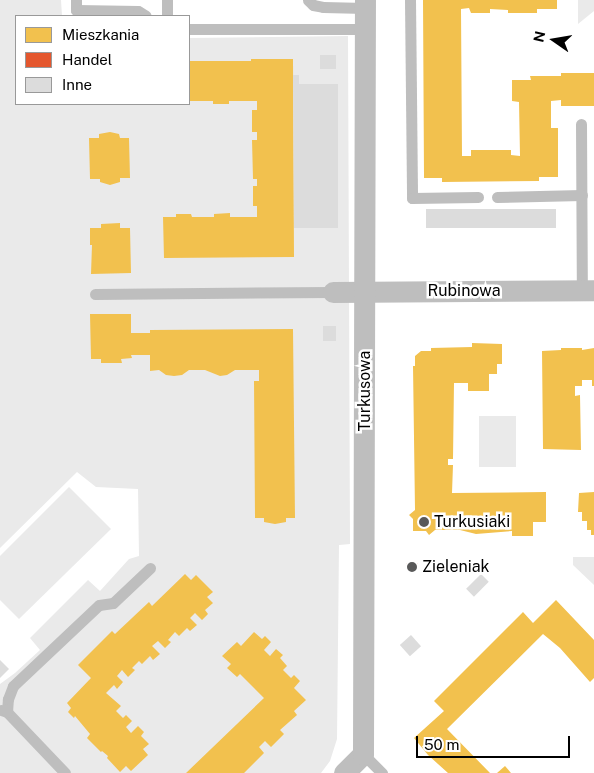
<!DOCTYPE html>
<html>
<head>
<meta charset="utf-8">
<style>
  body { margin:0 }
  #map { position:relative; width:594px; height:773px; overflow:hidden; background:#fff; font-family:"Public Sans",sans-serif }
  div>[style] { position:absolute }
  .green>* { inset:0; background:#eaeaea; transform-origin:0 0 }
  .homes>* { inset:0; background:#f2c14e }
  .shops>* { inset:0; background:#e4572e; transform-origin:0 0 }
  .building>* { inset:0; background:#dcdcdc; transform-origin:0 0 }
  .service>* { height:11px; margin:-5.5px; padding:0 5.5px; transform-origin:5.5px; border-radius:5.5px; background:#bebebe }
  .minor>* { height:21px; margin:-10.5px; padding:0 10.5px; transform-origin:10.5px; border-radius:10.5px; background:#bebebe }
  .dots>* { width:14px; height:14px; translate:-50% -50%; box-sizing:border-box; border:2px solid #fff; border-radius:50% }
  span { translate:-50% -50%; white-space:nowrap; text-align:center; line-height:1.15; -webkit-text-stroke:5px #fff; paint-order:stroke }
  .street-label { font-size:16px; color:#000 }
  .poi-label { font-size:16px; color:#000 }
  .left { translate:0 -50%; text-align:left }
  .legend { position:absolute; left:15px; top:15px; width:175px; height:90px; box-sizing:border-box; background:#fff; border:1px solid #999; margin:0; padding:6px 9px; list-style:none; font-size:15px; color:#000 }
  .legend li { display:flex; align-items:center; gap:10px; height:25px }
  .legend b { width:25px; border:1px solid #999 }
  .north { position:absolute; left:529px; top:15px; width:50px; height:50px; -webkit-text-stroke:4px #fff; paint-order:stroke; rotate:283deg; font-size:14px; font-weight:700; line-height:20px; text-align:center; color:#000 }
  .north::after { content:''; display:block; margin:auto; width:18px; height:22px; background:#000; clip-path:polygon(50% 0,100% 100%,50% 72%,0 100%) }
  .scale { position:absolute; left:416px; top:736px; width:154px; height:22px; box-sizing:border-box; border:2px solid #000; border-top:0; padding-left:6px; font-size:15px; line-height:18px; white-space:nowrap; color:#000; -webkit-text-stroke:4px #fff; paint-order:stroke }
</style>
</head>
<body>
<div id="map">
  <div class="green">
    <i style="clip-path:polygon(0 0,61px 0,62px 16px,16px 16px,16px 104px,189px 104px,189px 38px,348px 36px,350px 544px,339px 545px,337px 739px,330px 761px,321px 773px,0 773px,0 684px,15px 673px,40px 650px,30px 638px,88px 580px,100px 591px,129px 559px,139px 556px,138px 489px,96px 487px,77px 472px,0 548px)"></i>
    <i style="clip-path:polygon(578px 0,594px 0,594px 11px,578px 24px)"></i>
    <i style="left:479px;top:416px;width:37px;height:51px"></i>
    <i style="clip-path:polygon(69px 487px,111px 529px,19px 619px,0 600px,0 556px)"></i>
    <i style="clip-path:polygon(573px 557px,594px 557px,594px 585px,573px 565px)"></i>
  </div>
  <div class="homes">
    <i style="clip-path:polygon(423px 0,557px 0,557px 9px,537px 9px,537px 13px,508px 13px,508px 10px,490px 9px,490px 13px,471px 13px,469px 8px,461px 9px,462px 156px,471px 156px,471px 150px,511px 150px,511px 155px,520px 156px,519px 102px,512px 101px,512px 80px,531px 80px,530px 76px,561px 76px,561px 73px,594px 73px,594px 106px,561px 106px,561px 100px,551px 101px,551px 128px,558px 128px,558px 177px,539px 177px,539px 181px,442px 182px,442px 178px,424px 178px)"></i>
    <i style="clip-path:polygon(251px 59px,293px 59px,294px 257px,164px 258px,163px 217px,176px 217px,176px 214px,191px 214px,192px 217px,214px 217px,214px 214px,230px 213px,230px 217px,257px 217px,257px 206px,253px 206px,253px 186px,257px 186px,257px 179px,253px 179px,252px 140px,257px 140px,257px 132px,252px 132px,252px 110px,257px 110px,257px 101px,229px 101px,229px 104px,213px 104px,213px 101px,189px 101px,189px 61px,251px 61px)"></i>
    <i style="clip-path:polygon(110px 132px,119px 134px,120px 138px,129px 138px,130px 178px,120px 178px,120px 182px,110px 185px,100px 182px,100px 179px,90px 179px,89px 138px,99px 138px,99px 134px)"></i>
    <i style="clip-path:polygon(120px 223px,120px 228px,130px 228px,131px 273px,91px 274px,92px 245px,90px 245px,90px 228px,101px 228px,101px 224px)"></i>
    <i style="clip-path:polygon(90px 314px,131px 314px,131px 333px,150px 333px,150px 330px,293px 329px,295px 518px,286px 518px,286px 522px,275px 524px,264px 522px,264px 518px,255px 518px,254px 381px,259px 381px,259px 370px,235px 370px,227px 375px,220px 376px,205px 370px,189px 370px,182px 375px,174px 376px,166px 375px,159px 370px,150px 371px,150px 355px,131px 355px,132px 358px,121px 359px,122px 363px,101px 363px,101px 359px,91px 359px)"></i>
    <i style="clip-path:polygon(472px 343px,502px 344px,502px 364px,497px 364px,497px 374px,489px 374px,489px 391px,468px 391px,468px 383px,454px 383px,453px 459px,448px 459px,448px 465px,453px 465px,452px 493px,546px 492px,546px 522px,533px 522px,533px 536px,512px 536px,512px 531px,476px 534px,460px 530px,435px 530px,429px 535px,426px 531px,413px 531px,413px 519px,409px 515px,415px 510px,413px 366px,415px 366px,415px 356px,421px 351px,431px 351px,431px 348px,472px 347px)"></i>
    <i style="clip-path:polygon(561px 348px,582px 348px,582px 350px,594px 348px,594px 386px,592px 386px,592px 380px,582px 380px,582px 386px,575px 386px,575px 396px,580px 395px,581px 450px,543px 449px,542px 351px,561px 350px)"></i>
    <i style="clip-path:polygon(594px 492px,594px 535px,591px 535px,591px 530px,587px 530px,587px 521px,582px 521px,582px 512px,578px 512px,579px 493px)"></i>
    <i style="clip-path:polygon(185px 574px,191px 580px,196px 575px,213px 592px,207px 597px,213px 603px,205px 610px,208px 614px,202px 620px,195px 613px,190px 618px,197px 625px,190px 631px,187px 628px,179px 636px,175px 632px,168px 640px,171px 642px,165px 648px,158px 641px,152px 646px,160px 654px,153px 660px,150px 656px,142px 664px,139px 661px,132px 668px,135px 670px,128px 677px,122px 670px,117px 676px,123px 682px,117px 689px,114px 685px,106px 693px,121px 706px,116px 711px,123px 718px,126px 715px,132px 721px,126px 727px,131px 733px,138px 726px,144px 732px,141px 736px,149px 744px,143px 749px,148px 755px,131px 771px,126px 766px,120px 772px,107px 758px,108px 756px,102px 751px,101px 752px,87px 738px,90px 734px,75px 716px,74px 718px,68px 712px,71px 708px,67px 703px,91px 678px,78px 665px,112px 631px,115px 634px,149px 602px,152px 606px)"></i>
    <i style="clip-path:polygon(556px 600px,594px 640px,594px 678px,590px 682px,560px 648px,543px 634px,447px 729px,490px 773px,448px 773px,428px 755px,414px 738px,444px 711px,434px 701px,523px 612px,533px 623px)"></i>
    <i style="clip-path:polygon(254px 632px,262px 639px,265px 636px,271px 642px,264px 650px,270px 656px,276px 649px,283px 655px,280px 658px,287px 666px,283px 670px,291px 678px,294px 675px,300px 681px,294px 688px,306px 700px,294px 711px,297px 715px,280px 730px,284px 734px,271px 747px,265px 741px,259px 747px,264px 753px,244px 773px,186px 773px,264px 698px,240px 674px,237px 677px,227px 668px,231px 664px,222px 656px,237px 642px,241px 646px)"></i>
    <i style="clip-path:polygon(505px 766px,511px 773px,497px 773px)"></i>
  </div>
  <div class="shops">
    <i style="left:406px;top:563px;width:12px;height:7px"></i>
  </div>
  <div class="building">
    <i style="left:336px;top:55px;width:14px;height:16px;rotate:90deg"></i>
    <i style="clip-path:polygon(293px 75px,299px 75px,299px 84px,338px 84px,338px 228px,294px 228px)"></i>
    <i style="left:426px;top:209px;width:130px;height:19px"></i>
    <i style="left:323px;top:326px;width:13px;height:15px"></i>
    <i style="left:481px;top:574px;width:11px;height:21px;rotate:45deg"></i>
    <i style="left:411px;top:635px;width:15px;height:15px;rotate:48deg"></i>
    <i style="clip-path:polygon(0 660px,9px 669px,0 678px)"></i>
  </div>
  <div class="service">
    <i style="left:76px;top:0;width:10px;rotate:90deg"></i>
    <i style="left:76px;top:10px;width:62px;rotate:0.9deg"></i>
    <i style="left:138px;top:11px;width:9px;rotate:32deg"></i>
    <i style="left:308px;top:0;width:7px;rotate:45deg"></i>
    <i style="left:313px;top:5px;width:10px;rotate:11deg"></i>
    <i style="left:323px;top:7px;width:42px;rotate:1.4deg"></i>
    <i style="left:410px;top:0;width:198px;rotate:89.4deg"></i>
    <i style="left:412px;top:198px;width:66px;rotate:-0.9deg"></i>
    <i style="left:167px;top:16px;width:16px;rotate:-90deg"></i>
    <i style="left:189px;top:29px;width:176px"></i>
    <i style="left:581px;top:124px;width:166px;rotate:89.7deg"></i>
    <i style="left:497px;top:197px;width:85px;rotate:-1.3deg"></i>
    <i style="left:95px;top:294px;width:238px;rotate:-0.5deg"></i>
    <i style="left:1px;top:710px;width:6px;rotate:18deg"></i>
    <i style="left:7px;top:712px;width:84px;rotate:46.4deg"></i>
    <i style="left:7px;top:712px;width:13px;rotate:-86deg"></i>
    <i style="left:8px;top:699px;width:14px;rotate:-69deg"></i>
    <i style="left:13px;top:686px;width:118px;rotate:-43.3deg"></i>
    <i style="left:99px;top:605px;width:14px;rotate:-8deg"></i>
    <i style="left:113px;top:603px;width:51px;rotate:-43.4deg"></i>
    <i style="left:363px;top:754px;width:27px;rotate:45deg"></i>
  </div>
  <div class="minor">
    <i style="left:333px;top:292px;width:261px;rotate:-0.4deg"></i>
    <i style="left:344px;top:773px;width:27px;rotate:-45deg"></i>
    <i style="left:363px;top:754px;width:754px;rotate:-89.85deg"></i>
  </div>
  <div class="dots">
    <i style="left:424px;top:522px;background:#595959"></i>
    <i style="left:412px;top:567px;background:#595959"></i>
  </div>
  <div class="street-label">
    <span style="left:464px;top:291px">Rubinowa</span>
    <span style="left:365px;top:391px;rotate:-90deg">Turkusowa</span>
  </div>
  <div class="poi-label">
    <span class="left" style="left:434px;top:522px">Turkusiaki</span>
    <span class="left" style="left:422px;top:567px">Zieleniak</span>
  </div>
  <ul class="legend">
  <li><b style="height:14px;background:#f2c14e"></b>Mieszkania</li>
  <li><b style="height:14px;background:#e4572e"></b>Handel</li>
  <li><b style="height:14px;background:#dcdcdc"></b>Inne</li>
  </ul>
  <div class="north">N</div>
  <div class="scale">50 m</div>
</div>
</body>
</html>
